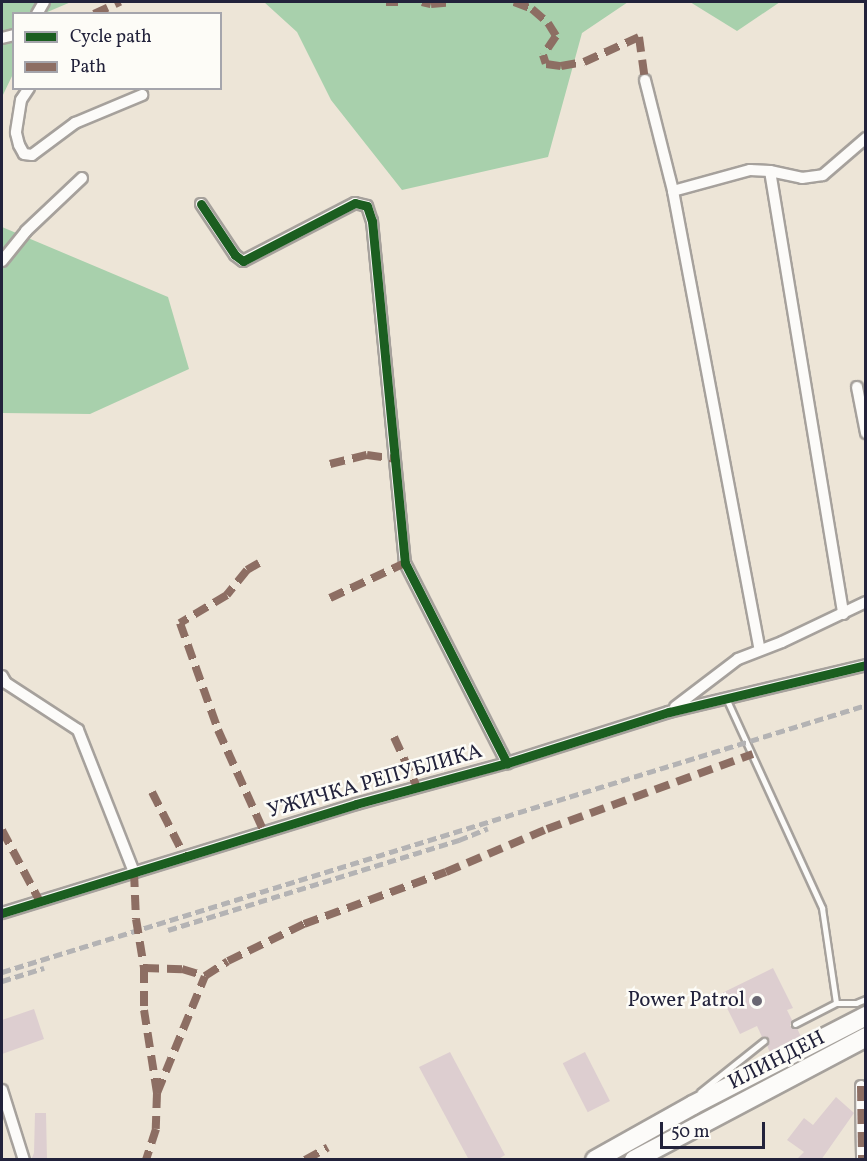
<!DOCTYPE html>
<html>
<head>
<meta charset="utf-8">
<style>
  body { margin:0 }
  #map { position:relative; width:867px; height:1161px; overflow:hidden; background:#ede5d7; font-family:Vollkorn,serif }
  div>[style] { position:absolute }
  .forest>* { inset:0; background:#a8d0ac }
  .building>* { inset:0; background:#ddced0; transform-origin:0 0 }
  .roads { filter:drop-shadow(2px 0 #a6a19c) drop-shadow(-2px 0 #a6a19c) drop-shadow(0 2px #a6a19c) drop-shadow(0 -2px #a6a19c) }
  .service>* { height:5px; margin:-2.5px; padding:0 2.5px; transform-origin:2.5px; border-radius:2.5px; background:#fcfbf9 }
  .minor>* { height:10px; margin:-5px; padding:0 5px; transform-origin:5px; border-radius:5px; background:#fcfbf9 }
  .primary>* { height:18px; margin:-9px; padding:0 9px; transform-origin:9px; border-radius:9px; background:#fcfbf9 }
  .rail>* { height:4.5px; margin-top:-2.25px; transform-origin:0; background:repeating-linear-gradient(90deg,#b4b3b4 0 9px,transparent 0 13.5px) }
  .quiet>* { height:8px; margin-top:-4px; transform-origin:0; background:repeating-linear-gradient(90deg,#8d6e63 0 15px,transparent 0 23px) }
  .cycleway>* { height:9px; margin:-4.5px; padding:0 4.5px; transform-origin:4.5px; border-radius:4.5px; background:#1b5e20 }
  .dots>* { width:16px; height:16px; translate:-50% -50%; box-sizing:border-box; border:3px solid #fdfcf7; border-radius:50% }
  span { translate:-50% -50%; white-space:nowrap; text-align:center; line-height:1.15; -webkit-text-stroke:5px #fdfcf7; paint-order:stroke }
  .street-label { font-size:21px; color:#22223b }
  .poi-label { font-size:21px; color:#22223b }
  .right { translate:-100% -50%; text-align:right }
  .frame { position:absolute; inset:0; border:3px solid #22223b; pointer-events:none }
  .legend { position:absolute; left:12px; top:12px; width:210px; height:78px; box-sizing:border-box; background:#fdfcf7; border:2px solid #a5a5ac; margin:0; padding:8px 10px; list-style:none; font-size:18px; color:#22223b }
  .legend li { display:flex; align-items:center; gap:12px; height:30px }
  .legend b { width:30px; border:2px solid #a5a5ac }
  .scale { position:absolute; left:660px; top:1122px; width:105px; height:27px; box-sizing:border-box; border:3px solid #22223b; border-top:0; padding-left:8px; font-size:18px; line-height:21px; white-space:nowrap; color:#22223b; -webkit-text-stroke:4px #fdfcf7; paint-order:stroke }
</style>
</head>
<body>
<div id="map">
  <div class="forest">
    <i style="clip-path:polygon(2px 2px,71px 2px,45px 13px,14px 14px,13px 74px,2px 97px)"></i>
    <i style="clip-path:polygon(264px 2px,628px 2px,582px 33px,548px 157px,402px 190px,331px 100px,297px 32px)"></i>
    <i style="clip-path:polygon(690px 2px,780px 2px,737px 31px)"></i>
    <i style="clip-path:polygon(2px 227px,168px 297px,189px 369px,90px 414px,2px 413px)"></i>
  </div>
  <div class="building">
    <i style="clip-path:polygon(773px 968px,793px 1008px,787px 1010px,792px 1020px,790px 1026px,797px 1028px,801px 1037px,770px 1053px,767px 1045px,768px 1038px,762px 1037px,757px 1026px,740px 1034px,720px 994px)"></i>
    <i style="clip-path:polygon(34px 1009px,44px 1039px,2px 1054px,2px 1020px)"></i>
    <i style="clip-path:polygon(450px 1052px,505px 1155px,497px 1160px,469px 1160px,419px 1067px)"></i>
    <i style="left:585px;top:1052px;width:55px;height:25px;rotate:63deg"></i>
    <i style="clip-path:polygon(836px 1097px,854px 1113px,821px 1160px,796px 1160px,804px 1152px,787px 1140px,804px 1118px,813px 1125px)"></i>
    <i style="clip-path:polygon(35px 1113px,46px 1113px,47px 1160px,31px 1160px,34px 1153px)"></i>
  </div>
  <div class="roads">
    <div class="service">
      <i style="left:726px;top:698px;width:231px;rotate:65.4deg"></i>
      <i style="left:822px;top:908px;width:96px;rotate:81.6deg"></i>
      <i style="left:795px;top:1024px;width:46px;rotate:-27.1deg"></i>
      <i style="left:836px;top:1003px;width:20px"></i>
      <i style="left:856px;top:1003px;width:11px;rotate:-22deg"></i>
      <i style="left:700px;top:1092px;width:82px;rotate:-38.6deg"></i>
    </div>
    <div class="minor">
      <i style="left:37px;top:14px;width:14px;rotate:-60deg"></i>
      <i style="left:2px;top:38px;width:12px;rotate:-14deg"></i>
      <i style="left:645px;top:80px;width:114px;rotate:75.8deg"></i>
      <i style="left:673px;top:191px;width:467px;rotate:79.3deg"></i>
      <i style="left:29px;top:88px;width:14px;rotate:124deg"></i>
      <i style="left:21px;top:100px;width:33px;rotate:99deg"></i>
      <i style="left:16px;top:133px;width:12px;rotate:76deg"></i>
      <i style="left:19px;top:145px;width:10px;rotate:61deg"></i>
      <i style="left:24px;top:154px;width:8px;rotate:7deg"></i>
      <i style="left:32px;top:155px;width:54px;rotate:-36.7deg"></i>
      <i style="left:75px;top:123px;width:73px;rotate:-22.7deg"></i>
      <i style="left:770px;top:171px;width:449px;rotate:80.6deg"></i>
      <i style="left:673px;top:191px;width:80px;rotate:-15.3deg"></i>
      <i style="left:750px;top:170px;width:20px;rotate:3deg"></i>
      <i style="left:770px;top:171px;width:33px;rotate:12deg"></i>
      <i style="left:802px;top:178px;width:21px;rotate:-8deg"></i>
      <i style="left:823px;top:175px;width:57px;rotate:-40.7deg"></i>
      <i style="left:201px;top:204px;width:61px;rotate:56.3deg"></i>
      <i style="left:235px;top:255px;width:10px;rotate:37deg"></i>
      <i style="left:243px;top:261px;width:126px;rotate:-27.4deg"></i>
      <i style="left:355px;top:203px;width:12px;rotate:14deg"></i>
      <i style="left:367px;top:206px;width:16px;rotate:72deg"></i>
      <i style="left:372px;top:221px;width:344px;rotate:84.5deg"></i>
      <i style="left:405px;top:563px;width:225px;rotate:63deg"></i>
      <i style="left:2px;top:261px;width:38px;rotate:-51deg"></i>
      <i style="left:26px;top:231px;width:77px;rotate:-43.4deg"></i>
      <i style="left:857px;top:387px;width:47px;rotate:78.9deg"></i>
      <i style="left:2px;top:676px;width:8px;rotate:60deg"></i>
      <i style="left:6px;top:683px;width:86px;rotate:33.1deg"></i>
      <i style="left:78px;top:730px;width:153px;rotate:68.5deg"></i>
      <i style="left:675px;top:707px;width:79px;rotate:-37.3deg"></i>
      <i style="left:738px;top:659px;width:47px;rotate:-21.1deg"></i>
      <i style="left:782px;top:642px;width:93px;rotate:-25.5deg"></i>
      <i style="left:2px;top:913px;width:370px;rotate:-17.1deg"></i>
      <i style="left:356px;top:804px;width:156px;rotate:-15.2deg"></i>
      <i style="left:507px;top:763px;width:170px;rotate:-17.5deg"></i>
      <i style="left:669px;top:712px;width:203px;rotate:-13.4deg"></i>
      <i style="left:861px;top:1086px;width:74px;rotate:89.2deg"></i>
      <i style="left:2px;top:1090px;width:73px;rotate:72.6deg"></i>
    </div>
    <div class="primary">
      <i style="left:595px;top:1160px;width:112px;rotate:-29.3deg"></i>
      <i style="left:693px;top:1105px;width:195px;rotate:-27.2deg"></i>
      <i style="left:634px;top:1160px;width:263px;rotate:-27.9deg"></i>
    </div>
  </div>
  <div class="rail">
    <i style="left:168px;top:930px;width:305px;rotate:-17.2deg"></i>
    <i style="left:459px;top:840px;width:31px;rotate:-22deg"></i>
    <i style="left:2px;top:972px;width:904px;rotate:-17.17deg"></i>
    <i style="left:2px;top:981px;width:44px;rotate:-17.2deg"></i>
  </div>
  <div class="quiet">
    <i style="left:386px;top:2px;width:12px"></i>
    <i style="left:422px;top:2px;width:9px;rotate:13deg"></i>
    <i style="left:431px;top:4px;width:21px;rotate:-5deg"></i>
    <i style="left:514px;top:2px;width:19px;rotate:21deg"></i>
    <i style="left:532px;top:9px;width:21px;rotate:41deg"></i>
    <i style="left:548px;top:23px;width:15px;rotate:58deg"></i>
    <i style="left:556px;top:36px;width:23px;rotate:124deg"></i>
    <i style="left:543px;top:55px;width:9px;rotate:72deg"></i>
    <i style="left:546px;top:64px;width:15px;rotate:8deg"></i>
    <i style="left:561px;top:66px;width:23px;rotate:-10deg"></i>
    <i style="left:584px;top:62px;width:60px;rotate:-24.4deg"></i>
    <i style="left:639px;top:37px;width:43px;rotate:82.1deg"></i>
    <i style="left:94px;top:14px;width:29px;rotate:-25deg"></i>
    <i style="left:330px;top:464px;width:38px;rotate:-14deg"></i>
    <i style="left:367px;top:455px;width:28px;rotate:8deg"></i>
    <i style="left:259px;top:563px;width:14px;rotate:150deg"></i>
    <i style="left:247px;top:570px;width:32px;rotate:129deg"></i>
    <i style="left:227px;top:595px;width:55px;rotate:149.2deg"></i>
    <i style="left:180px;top:623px;width:114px;rotate:70.4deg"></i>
    <i style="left:218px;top:730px;width:112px;rotate:65.7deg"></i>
    <i style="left:330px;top:598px;width:83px;rotate:-25deg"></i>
    <i style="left:394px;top:737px;width:55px;rotate:65.3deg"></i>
    <i style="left:152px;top:792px;width:73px;rotate:63.1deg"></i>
    <i style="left:2px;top:830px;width:79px;rotate:62.1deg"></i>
    <i style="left:134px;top:872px;width:47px;rotate:87.6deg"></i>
    <i style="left:136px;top:919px;width:50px;rotate:80.7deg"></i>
    <i style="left:144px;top:968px;width:42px;rotate:90deg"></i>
    <i style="left:144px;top:1010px;width:84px;rotate:81.1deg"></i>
    <i style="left:157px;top:1093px;width:36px;rotate:92deg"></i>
    <i style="left:156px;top:1129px;width:33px;rotate:108deg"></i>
    <i style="left:144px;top:968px;width:38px;rotate:2deg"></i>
    <i style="left:182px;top:969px;width:24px;rotate:17deg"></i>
    <i style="left:861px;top:1086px;width:74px;rotate:89.2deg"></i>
    <i style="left:157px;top:1093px;width:126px;rotate:-67.7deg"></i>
    <i style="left:205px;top:976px;width:27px;rotate:-33deg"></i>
    <i style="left:228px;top:961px;width:85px;rotate:-26deg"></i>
    <i style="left:304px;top:924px;width:151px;rotate:-20.1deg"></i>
    <i style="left:446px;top:872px;width:110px;rotate:-23.1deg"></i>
    <i style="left:547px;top:829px;width:219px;rotate:-20deg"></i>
    <i style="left:305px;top:1160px;width:26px;rotate:-29deg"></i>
  </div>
  <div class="cycleway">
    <i style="left:201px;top:204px;width:61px;rotate:56.3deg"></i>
    <i style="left:235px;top:255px;width:10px;rotate:37deg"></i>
    <i style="left:243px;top:261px;width:126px;rotate:-27.4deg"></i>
    <i style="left:355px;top:203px;width:12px;rotate:14deg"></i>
    <i style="left:367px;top:206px;width:16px;rotate:72deg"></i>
    <i style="left:372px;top:221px;width:344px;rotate:84.5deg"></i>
    <i style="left:405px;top:563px;width:225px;rotate:63deg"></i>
    <i style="left:2px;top:913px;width:370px;rotate:-17.1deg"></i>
    <i style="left:356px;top:804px;width:156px;rotate:-15.2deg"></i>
    <i style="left:507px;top:763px;width:170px;rotate:-17.5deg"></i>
    <i style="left:669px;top:712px;width:203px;rotate:-13.4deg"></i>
  </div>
  <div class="dots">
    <i style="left:757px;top:1001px;background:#696672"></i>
  </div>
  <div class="street-label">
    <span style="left:375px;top:782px;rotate:-16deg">УЖИЧКА РЕПУБЛИКА</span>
    <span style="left:777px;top:1061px;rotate:-27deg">ИЛИНДЕН</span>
  </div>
  <div class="poi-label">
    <span class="right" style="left:745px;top:1001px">Power Patrol</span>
  </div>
  <div class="frame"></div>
  <ul class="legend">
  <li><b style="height:8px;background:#1b5e20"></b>Cycle path</li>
  <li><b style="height:8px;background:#8d6e63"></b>Path</li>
  </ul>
  <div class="scale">50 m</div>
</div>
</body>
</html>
